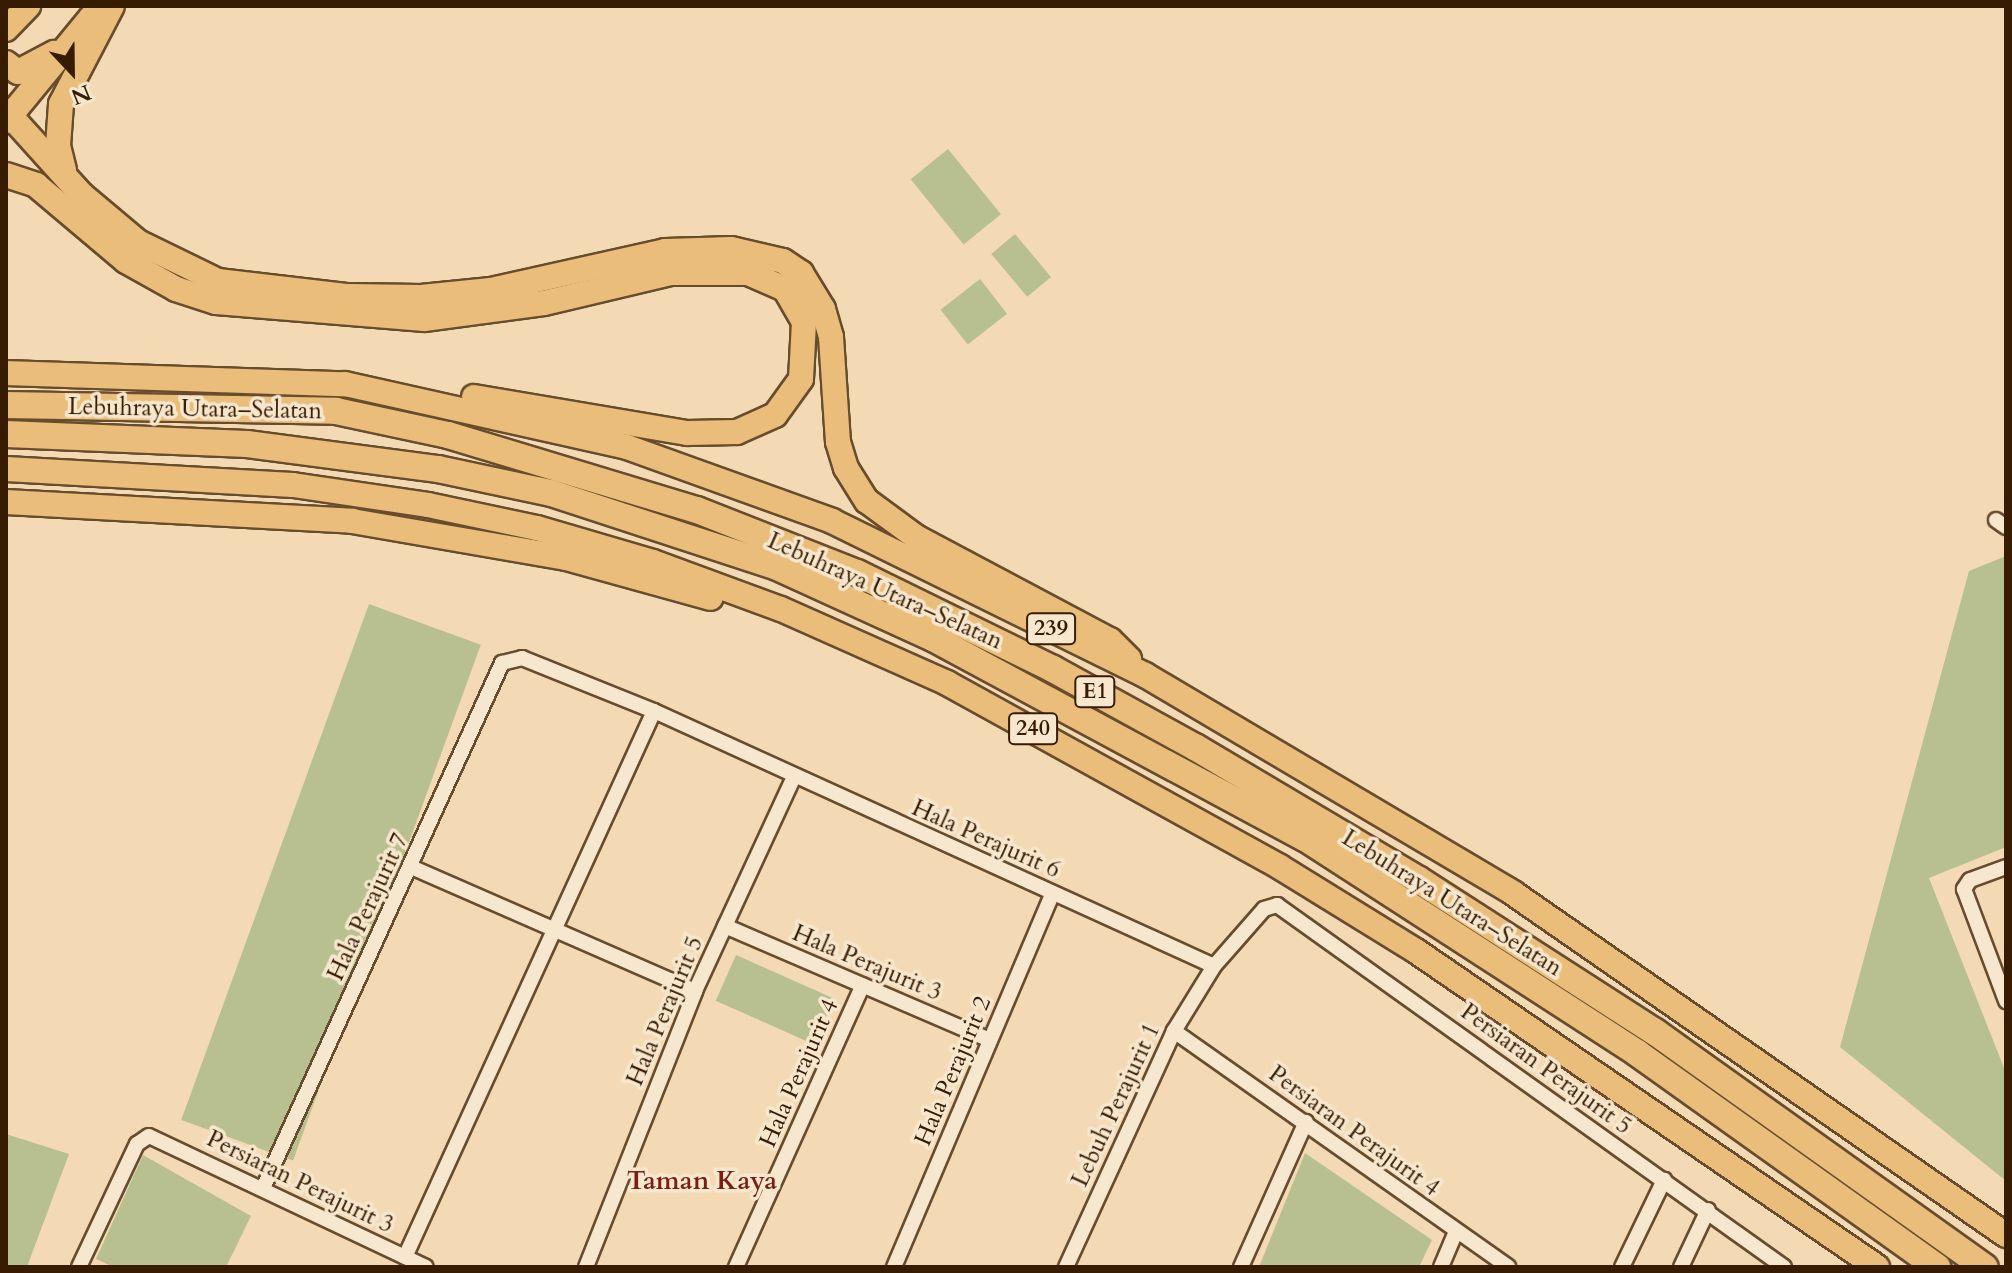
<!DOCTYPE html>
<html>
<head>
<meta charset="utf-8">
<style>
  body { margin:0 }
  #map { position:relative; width:2012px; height:1273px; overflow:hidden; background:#f3dab4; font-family:Cardo,serif }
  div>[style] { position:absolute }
  .green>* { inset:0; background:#b8c08f; transform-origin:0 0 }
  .roads { filter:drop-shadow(2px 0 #674c2e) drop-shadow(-2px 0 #674c2e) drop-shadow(0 2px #674c2e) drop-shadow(0 -2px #674c2e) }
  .minor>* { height:14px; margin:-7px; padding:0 7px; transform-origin:7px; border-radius:7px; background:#f7e7ce }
  .primary>* { height:24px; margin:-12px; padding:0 12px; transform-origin:12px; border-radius:12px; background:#eabd7a }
  .motorway>* { height:26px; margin:-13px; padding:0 13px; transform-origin:13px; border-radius:13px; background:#eabd7a }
  span { translate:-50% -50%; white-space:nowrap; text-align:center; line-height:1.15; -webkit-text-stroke:7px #f7e7ce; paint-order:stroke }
  .shield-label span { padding:2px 6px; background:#f7e7ce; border:2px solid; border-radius:6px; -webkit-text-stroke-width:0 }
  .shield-label { font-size:22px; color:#381c01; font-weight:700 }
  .street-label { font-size:24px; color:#381c01 }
  .neighbourhood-label { font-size:26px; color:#7a1f14; font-weight:700 }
  .frame { position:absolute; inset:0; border:8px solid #381c01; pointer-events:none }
  .north { position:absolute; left:32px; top:32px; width:80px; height:80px; -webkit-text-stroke:6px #f7e7ce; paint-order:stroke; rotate:158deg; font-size:22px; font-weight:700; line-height:32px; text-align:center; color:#381c01 }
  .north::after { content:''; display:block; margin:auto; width:28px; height:36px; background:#381c01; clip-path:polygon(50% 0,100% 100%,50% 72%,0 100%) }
</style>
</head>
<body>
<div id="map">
  <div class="green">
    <i style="left:948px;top:149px;width:84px;height:48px;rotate:51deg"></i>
    <i style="left:1015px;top:234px;width:56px;height:31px;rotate:50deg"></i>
    <i style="left:980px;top:279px;width:44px;height:50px;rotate:52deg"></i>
    <i style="clip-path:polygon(2006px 556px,2006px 847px,1929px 878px,2006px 1073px,2006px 1181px,1840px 1047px,1969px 571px)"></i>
    <i style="left:369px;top:604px;width:119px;height:549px;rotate:20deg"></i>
    <i style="left:736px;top:955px;width:107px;height:50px;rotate:24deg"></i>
    <i style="clip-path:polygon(6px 1134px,69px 1154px,27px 1267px,6px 1267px)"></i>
    <i style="clip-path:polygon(1305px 1153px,1432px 1240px,1419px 1267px,1259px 1267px)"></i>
    <i style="clip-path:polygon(143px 1155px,251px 1216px,226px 1267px,113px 1267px,96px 1259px)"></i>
  </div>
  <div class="roads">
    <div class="minor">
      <i style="left:1996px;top:520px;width:12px;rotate:35deg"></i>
      <i style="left:411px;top:867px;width:310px;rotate:23.6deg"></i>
      <i style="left:2006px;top:867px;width:38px;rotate:160deg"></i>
      <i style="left:1970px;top:880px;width:11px;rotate:124deg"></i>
      <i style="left:1964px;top:889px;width:120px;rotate:69.4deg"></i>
      <i style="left:725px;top:926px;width:288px;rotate:23.3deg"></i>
      <i style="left:1174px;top:1031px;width:409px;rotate:35.2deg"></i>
      <i style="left:263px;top:1188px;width:577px;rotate:-65.52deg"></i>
      <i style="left:502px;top:663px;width:21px;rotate:-14deg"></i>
      <i style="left:522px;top:658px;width:142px;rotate:21.9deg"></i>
      <i style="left:654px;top:711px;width:615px;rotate:24.48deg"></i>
      <i style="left:1214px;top:966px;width:76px;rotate:-48.7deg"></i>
      <i style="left:1264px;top:909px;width:14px;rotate:-17deg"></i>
      <i style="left:1277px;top:905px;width:623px;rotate:35.53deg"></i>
      <i style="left:405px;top:1257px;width:600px;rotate:-65.48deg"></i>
      <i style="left:79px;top:1267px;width:136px;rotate:-64.8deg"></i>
      <i style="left:137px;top:1144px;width:14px;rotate:-34deg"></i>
      <i style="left:149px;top:1136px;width:306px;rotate:25.3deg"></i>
      <i style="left:586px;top:1267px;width:297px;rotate:-68.4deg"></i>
      <i style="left:695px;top:991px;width:236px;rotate:-65.2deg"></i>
      <i style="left:736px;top:1267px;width:309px;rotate:-65.8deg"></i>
      <i style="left:894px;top:1267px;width:406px;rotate:-67deg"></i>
      <i style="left:1066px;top:1267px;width:260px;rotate:-65.4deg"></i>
      <i style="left:1174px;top:1031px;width:76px;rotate:-58.4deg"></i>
      <i style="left:1241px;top:1267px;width:159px;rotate:-65.9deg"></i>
      <i style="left:1441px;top:1267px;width:39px;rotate:-67deg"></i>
      <i style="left:1622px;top:1267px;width:97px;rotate:-64.2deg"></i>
      <i style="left:1681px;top:1267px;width:63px;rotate:-64.7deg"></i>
    </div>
    <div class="primary">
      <i style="left:6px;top:29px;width:32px;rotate:-46deg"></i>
      <i style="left:6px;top:63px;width:15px;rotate:37deg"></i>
      <i style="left:18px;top:72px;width:41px;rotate:-27.8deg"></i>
      <i style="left:6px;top:111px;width:113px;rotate:47.9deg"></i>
      <i style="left:82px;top:195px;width:73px;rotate:40deg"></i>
      <i style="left:138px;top:242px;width:89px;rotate:26deg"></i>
      <i style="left:218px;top:281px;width:131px;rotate:6.6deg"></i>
      <i style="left:348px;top:296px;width:73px;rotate:0.8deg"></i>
      <i style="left:421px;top:297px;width:70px;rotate:-5.7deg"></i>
      <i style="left:491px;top:290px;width:178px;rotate:-12.6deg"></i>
      <i style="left:665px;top:251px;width:66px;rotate:-1.7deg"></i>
      <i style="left:731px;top:249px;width:53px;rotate:13deg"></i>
      <i style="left:783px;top:261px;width:22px;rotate:34deg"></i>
      <i style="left:801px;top:273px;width:42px;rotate:58.6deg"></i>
      <i style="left:823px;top:309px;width:29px;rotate:74deg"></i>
      <i style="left:831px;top:337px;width:105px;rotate:86.2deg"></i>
      <i style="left:838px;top:442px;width:27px;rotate:73deg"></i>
      <i style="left:846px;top:468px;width:39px;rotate:58deg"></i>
      <i style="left:867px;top:501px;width:61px;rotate:36.3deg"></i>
      <i style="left:916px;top:537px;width:220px;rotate:28deg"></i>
      <i style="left:1110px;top:640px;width:27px;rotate:45deg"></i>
      <i style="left:6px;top:121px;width:137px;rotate:-50.6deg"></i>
      <i style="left:64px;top:170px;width:25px;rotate:-104deg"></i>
      <i style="left:58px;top:146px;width:42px;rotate:-85.9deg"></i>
      <i style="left:61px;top:104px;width:110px;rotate:-62.5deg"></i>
      <i style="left:6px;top:175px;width:32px;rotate:18deg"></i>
      <i style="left:36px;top:185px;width:118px;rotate:40.2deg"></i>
      <i style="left:126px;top:261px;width:57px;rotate:29.2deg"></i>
      <i style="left:176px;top:289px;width:42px;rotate:18deg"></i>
      <i style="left:216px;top:302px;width:209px;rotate:4.7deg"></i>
      <i style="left:424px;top:319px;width:121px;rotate:-7.6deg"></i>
      <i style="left:544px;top:303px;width:130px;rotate:-13.3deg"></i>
      <i style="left:671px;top:273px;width:77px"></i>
      <i style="left:748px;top:273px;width:40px;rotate:23.4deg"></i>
      <i style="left:785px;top:289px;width:38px;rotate:60deg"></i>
      <i style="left:804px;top:322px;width:57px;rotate:93deg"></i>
      <i style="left:801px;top:379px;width:44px;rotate:125.8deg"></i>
      <i style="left:775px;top:415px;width:42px;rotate:155.9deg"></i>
      <i style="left:737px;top:432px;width:50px;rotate:178.9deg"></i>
      <i style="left:687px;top:433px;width:216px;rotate:-170.4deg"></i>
      <i style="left:6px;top:373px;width:339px;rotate:1.9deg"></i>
      <i style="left:345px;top:384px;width:289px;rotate:12.6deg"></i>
      <i style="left:627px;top:447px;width:218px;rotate:19.8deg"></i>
      <i style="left:832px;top:521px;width:349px;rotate:26.2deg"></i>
      <i style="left:1145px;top:675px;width:428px;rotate:30.6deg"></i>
      <i style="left:1513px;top:893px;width:600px;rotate:34.75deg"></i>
      <i style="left:6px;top:469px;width:287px;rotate:3.2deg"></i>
      <i style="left:293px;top:485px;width:136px;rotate:8.4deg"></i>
      <i style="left:428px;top:505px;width:111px;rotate:11.9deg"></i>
      <i style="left:537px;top:528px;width:121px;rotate:16.3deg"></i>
      <i style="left:653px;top:562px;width:136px;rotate:20.2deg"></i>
      <i style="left:781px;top:609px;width:182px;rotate:24deg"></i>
      <i style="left:947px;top:683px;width:380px;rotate:28.9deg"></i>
      <i style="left:1280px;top:867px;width:160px;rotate:31.7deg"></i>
      <i style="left:1416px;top:951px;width:559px;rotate:34.43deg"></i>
      <i style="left:6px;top:502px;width:347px;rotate:3.1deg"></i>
      <i style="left:352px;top:521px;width:217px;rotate:9.8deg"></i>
      <i style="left:566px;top:558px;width:150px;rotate:15.4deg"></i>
    </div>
    <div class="motorway">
      <i style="left:6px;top:405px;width:330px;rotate:1deg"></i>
      <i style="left:336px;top:411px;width:115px;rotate:12.1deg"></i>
      <i style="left:448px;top:435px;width:260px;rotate:16.8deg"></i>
      <i style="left:697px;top:510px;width:172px;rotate:21.5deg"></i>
      <i style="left:857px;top:573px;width:218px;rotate:26.1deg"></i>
      <i style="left:1053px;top:669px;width:162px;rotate:28.8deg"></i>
      <i style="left:1195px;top:747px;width:261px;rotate:30.7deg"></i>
      <i style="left:1419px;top:880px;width:281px;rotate:32.8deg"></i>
      <i style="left:1655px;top:1032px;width:405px;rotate:35.5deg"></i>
      <i style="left:6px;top:434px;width:241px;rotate:2.4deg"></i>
      <i style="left:247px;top:444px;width:193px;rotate:7.5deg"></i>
      <i style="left:438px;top:469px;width:116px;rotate:12deg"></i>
      <i style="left:551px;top:493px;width:238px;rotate:18.1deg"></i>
      <i style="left:777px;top:567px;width:171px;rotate:24.5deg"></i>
      <i style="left:933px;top:638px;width:422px;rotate:28.3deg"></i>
      <i style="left:1305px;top:838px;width:396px;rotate:32.9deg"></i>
      <i style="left:1637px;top:1053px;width:369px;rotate:35.5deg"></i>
    </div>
  </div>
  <div class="shield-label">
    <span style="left:1051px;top:629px">239</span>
    <span style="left:1095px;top:692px">E1</span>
    <span style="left:1033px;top:729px">240</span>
  </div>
  <div class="street-label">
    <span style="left:195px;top:409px;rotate:1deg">Lebuhraya Utara–Selatan</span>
    <span style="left:885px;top:591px;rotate:24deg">Lebuhraya Utara–Selatan</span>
    <span style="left:986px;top:839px;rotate:24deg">Hala Perajurit 6</span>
    <span style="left:1452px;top:903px;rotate:32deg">Lebuhraya Utara–Selatan</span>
    <span style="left:368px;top:907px;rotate:-65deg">Hala Perajurit 7</span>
    <span style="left:867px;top:963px;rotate:23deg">Hala Perajurit 3</span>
    <span style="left:665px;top:1011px;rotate:-67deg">Hala Perajurit 5</span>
    <span style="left:1546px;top:1069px;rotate:36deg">Persiaran Perajurit 5</span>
    <span style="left:953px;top:1071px;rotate:-67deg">Hala Perajurit 2</span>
    <span style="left:799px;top:1073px;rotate:-66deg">Hala Perajurit 4</span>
    <span style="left:1116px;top:1105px;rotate:-65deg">Lebuh Perajurit 1</span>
    <span style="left:1354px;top:1131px;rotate:36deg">Persiaran Perajurit 4</span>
    <span style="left:300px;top:1182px;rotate:26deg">Persiaran Perajurit 3</span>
  </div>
  <div class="neighbourhood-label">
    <span style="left:702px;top:1181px">Taman Kaya</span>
  </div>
  <div class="frame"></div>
  <div class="north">N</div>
</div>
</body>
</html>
